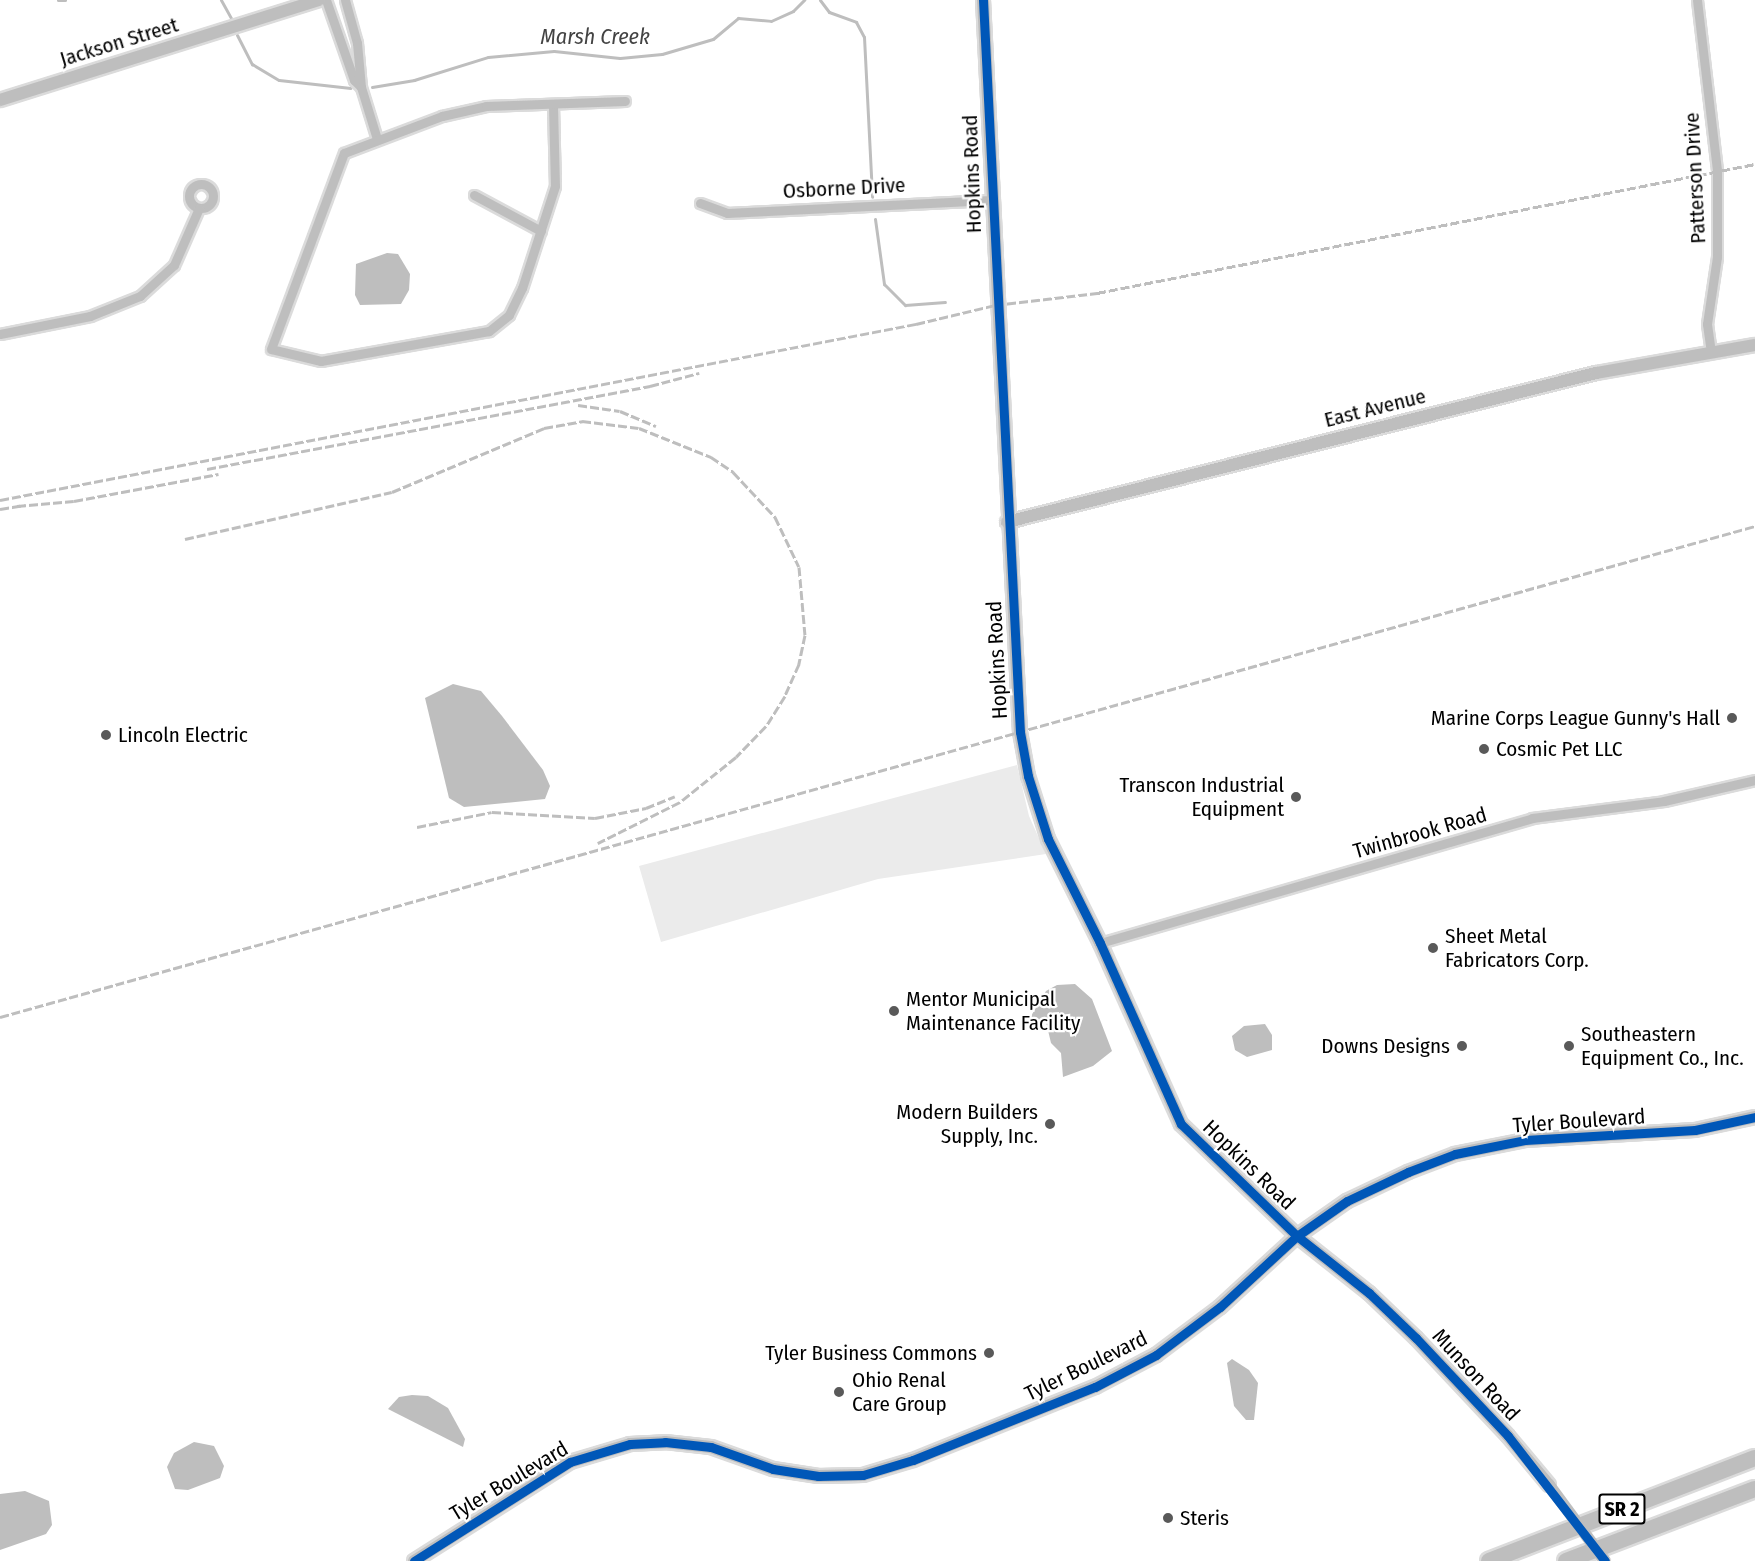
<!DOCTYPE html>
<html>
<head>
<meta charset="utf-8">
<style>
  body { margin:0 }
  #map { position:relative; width:1755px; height:1561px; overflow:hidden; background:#fff; font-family:"Fira Sans Condensed",sans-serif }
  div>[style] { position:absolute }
  .green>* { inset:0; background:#ebebeb }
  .water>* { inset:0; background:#bebebe }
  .stream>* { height:3px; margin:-1.5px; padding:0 1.5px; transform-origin:1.5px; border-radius:1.5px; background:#bebebe }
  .roads { filter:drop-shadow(2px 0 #dbdbdb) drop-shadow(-2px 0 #dbdbdb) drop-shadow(0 2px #dbdbdb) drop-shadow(0 -2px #dbdbdb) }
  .minor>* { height:9px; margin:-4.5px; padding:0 4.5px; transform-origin:4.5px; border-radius:4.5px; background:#bebebe }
  .minor>.ring { margin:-4.5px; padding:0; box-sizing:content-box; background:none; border:9px solid #bebebe; border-radius:50% }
  .tertiary>* { height:12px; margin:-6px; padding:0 6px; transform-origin:6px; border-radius:6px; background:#bebebe }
  .motorway>* { height:16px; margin:-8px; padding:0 8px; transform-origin:8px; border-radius:8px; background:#bebebe }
  .rail>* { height:3px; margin-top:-1.5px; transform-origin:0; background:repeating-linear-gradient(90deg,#bebebe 0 9px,transparent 0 12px) }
  .tertiary-bridge>* { height:12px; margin:-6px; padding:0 6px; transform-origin:6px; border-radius:6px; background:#bebebe }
  .cycleway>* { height:9px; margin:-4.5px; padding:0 4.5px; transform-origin:4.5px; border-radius:4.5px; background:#0057b8 }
  .dots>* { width:16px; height:16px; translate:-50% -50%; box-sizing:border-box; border:3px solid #fff; border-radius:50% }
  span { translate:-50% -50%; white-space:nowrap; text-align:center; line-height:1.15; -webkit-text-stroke:4.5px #fff; paint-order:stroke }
  .shield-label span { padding:2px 4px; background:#fff; border:2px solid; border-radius:4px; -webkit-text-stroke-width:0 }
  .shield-label { font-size:20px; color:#000; font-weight:700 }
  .street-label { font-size:21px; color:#000 }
  .poi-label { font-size:21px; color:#000 }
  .right { translate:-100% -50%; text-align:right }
  .left { translate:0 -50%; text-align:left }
  .water-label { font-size:22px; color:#434343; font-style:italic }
</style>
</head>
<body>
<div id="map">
  <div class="green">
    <i style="clip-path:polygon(1017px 765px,1029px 816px,1046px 854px,878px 879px,661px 942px,639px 866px)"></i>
  </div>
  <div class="water">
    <i style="clip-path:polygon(387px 253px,398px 254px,410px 274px,409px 290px,401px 304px,360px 305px,355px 295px,356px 264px)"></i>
    <i style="clip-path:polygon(453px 684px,481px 691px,502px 716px,543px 770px,550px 786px,545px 799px,464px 807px,449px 798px,425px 698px)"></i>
    <i style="clip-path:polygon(1075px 984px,1092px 999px,1112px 1051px,1093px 1066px,1063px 1077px,1061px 1053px,1051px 1043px,1046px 1022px,1034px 1021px,1031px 1016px,1046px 991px,1057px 985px)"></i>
    <i style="clip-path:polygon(1265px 1024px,1272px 1035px,1272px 1050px,1247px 1057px,1235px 1050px,1232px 1036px,1244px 1026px)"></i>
    <i style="clip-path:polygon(1232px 1359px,1249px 1370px,1258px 1383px,1254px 1420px,1246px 1420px,1234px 1406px,1227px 1363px)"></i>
    <i style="clip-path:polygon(412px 1395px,428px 1396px,448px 1408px,465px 1439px,463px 1447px,388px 1409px,399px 1397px)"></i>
    <i style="clip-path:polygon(194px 1442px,214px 1446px,224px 1466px,220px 1478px,188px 1490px,175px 1489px,167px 1467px,174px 1453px)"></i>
    <i style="clip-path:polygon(25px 1491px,49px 1501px,52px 1525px,46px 1534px,0 1550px,0 1494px)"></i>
  </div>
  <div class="stream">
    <i style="left:58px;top:0;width:7px"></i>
    <i style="left:221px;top:0;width:23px;rotate:61deg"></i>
    <i style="left:820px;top:0;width:15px;rotate:53deg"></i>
    <i style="left:829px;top:12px;width:29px;rotate:20deg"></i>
    <i style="left:856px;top:22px;width:17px;rotate:62deg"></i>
    <i style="left:864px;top:37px;width:160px;rotate:87.1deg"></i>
    <i style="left:237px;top:35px;width:33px;rotate:63deg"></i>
    <i style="left:252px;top:64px;width:31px;rotate:31deg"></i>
    <i style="left:279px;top:80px;width:72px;rotate:6.3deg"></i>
    <i style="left:372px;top:87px;width:43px;rotate:-9.5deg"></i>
    <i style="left:414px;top:80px;width:77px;rotate:-17.3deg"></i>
    <i style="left:488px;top:57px;width:66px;rotate:-5.2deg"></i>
    <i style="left:554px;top:51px;width:66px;rotate:6.1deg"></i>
    <i style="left:620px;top:58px;width:42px;rotate:-5.4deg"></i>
    <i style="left:662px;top:54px;width:53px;rotate:-16.4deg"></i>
    <i style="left:713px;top:39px;width:33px;rotate:-40deg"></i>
    <i style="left:738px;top:18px;width:33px;rotate:5deg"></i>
    <i style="left:771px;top:21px;width:24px;rotate:-24deg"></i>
    <i style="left:793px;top:11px;width:16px;rotate:-45deg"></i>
    <i style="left:875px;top:219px;width:66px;rotate:82.1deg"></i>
    <i style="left:884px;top:284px;width:30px;rotate:45deg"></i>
    <i style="left:905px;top:305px;width:40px;rotate:-4.3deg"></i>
  </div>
  <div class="roads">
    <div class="minor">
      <i style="left:326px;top:0;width:85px;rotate:70.7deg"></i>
      <i style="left:354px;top:80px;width:10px;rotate:45deg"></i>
      <i style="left:345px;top:0;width:45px;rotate:74.4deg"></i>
      <i style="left:357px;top:43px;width:44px;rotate:84.8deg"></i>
      <i style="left:361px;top:87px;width:54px;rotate:72.9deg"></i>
      <i style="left:1697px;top:0;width:172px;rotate:83.3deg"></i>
      <i style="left:1717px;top:171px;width:86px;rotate:90deg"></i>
      <i style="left:1717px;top:257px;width:68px;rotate:98.5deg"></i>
      <i style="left:1707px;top:324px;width:29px;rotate:82deg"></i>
      <i style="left:553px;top:105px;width:81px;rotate:88.6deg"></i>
      <i style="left:555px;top:186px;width:107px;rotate:107.9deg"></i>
      <i style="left:522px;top:288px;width:30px;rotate:116deg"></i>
      <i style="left:509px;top:315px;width:26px;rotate:141deg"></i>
      <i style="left:489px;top:331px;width:171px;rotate:169.9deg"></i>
      <i style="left:321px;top:361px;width:51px;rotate:-166.5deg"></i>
      <i style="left:271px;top:349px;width:209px;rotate:-69.6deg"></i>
      <i style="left:344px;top:153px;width:105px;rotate:-20.7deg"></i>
      <i style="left:442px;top:116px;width:45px;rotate:-12.8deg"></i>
      <i style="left:486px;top:106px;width:139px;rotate:-2.1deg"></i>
      <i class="ring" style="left:189px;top:184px;width:15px;height:15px"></i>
      <i style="left:474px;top:195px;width:76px;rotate:28.2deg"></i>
      <i style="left:700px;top:203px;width:29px;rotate:20deg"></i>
      <i style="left:727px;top:213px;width:264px;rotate:-2.8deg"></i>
      <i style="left:0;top:334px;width:92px;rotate:-11.3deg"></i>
      <i style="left:90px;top:316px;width:54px;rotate:-21.8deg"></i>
      <i style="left:140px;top:296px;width:46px;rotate:-42.4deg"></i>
      <i style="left:174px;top:265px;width:62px;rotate:-66.3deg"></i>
      <i style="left:1100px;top:943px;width:450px;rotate:-16.1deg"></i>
      <i style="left:1532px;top:818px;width:133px;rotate:-7.3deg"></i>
      <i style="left:1664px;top:801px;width:93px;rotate:-13deg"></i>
    </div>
    <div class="tertiary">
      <i style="left:983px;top:0;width:733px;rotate:87.11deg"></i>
      <i style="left:1020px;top:732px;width:45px;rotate:79.7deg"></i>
      <i style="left:1028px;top:776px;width:66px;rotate:72.4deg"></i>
      <i style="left:1048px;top:839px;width:116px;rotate:63.4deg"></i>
      <i style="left:1100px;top:943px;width:198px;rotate:65.9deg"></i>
      <i style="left:1181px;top:1124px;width:161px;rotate:44deg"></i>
      <i style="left:1297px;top:1236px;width:92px;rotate:38.4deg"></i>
      <i style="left:1369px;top:1293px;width:65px;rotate:43.8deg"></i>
      <i style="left:1416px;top:1338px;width:134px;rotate:46.8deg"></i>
      <i style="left:1508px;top:1436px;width:64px;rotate:50.1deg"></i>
      <i style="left:0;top:100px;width:334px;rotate:-17.4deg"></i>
      <i style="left:1007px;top:522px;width:608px;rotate:-14.2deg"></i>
      <i style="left:1596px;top:373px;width:161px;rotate:-10deg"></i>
      <i style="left:414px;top:1561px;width:185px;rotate:-32.4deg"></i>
      <i style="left:570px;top:1462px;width:63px;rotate:-16.7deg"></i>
      <i style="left:630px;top:1444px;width:35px;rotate:-3deg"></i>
      <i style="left:665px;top:1442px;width:46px;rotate:6.2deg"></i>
      <i style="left:711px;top:1447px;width:66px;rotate:19.5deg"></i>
      <i style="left:773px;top:1469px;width:46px;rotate:8.8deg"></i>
      <i style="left:818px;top:1476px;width:45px;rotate:-1.3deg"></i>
      <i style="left:863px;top:1475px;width:52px;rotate:-16.7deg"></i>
      <i style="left:913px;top:1460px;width:196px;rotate:-21.9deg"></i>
      <i style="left:1095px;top:1387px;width:69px;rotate:-27.7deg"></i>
      <i style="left:1156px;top:1355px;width:80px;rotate:-36.9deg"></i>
      <i style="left:1220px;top:1307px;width:105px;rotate:-42.7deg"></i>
      <i style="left:1297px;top:1236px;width:61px;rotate:-35deg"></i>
      <i style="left:1347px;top:1201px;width:68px;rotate:-25.4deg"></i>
      <i style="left:1408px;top:1172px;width:50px;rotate:-21deg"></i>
      <i style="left:1455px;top:1154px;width:71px;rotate:-11.3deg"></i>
      <i style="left:1525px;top:1140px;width:170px;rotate:-3.4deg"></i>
      <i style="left:1695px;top:1130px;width:61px;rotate:-12.2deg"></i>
    </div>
    <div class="motorway">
      <i style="left:1489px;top:1561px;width:285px;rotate:-21.2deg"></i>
      <i style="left:1566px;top:1561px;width:202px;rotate:-20.9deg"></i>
    </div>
  </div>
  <div class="rail">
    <i style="left:578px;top:405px;width:42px;rotate:8.1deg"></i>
    <i style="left:620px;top:411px;width:39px;rotate:23deg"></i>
    <i style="left:207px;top:469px;width:451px;rotate:-10.6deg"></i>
    <i style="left:650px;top:386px;width:51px;rotate:-14.9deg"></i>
    <i style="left:0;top:500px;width:933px;rotate:-10.88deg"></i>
    <i style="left:916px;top:324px;width:81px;rotate:-13.5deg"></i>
    <i style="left:995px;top:305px;width:103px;rotate:-6.7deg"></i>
    <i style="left:1097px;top:293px;width:671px;rotate:-11.09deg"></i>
    <i style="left:17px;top:506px;width:57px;rotate:-5deg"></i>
    <i style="left:74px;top:501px;width:147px;rotate:-10.6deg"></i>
    <i style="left:0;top:509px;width:25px;rotate:-9deg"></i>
    <i style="left:185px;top:539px;width:212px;rotate:-12.8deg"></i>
    <i style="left:392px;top:492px;width:165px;rotate:-22.8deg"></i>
    <i style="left:544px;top:428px;width:39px;rotate:-10deg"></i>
    <i style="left:582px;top:421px;width:57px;rotate:7deg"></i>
    <i style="left:639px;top:428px;width:78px;rotate:21.9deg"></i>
    <i style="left:711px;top:457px;width:27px;rotate:34deg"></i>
    <i style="left:733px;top:472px;width:62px;rotate:47deg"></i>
    <i style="left:775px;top:517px;width:55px;rotate:64.4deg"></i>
    <i style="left:799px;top:567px;width:68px;rotate:85deg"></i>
    <i style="left:805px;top:635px;width:30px;rotate:102deg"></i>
    <i style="left:799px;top:664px;width:35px;rotate:114deg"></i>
    <i style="left:785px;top:696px;width:36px;rotate:122deg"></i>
    <i style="left:766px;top:726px;width:43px;rotate:134.1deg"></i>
    <i style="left:736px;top:757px;width:72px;rotate:141.2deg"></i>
    <i style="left:680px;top:802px;width:92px;rotate:153.4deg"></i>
    <i style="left:417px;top:827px;width:76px;rotate:-11.3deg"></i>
    <i style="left:492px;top:812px;width:103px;rotate:3.3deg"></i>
    <i style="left:595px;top:818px;width:52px;rotate:-11.1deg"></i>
    <i style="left:646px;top:808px;width:31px;rotate:-22deg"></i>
    <i style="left:0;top:1017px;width:1822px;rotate:-15.63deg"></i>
  </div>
  <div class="tertiary-bridge">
    <i style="left:1549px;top:1485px;width:94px;rotate:53.6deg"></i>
  </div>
  <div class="cycleway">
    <i style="left:983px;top:0;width:733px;rotate:87.11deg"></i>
    <i style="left:1020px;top:732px;width:45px;rotate:79.7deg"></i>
    <i style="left:1028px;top:776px;width:66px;rotate:72.4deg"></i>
    <i style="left:1048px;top:839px;width:116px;rotate:63.4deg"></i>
    <i style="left:1100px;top:943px;width:198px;rotate:65.9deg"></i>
    <i style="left:1181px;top:1124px;width:161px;rotate:44deg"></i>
    <i style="left:1297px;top:1236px;width:92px;rotate:38.4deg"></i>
    <i style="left:1369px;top:1293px;width:65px;rotate:43.8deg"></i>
    <i style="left:1416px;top:1338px;width:134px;rotate:46.8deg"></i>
    <i style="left:1508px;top:1436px;width:158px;rotate:52.2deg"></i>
    <i style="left:414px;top:1561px;width:185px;rotate:-32.4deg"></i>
    <i style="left:570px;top:1462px;width:63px;rotate:-16.7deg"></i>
    <i style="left:630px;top:1444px;width:35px;rotate:-3deg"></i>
    <i style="left:665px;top:1442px;width:46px;rotate:6.2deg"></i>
    <i style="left:711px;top:1447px;width:66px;rotate:19.5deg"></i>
    <i style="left:773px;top:1469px;width:46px;rotate:8.8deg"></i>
    <i style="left:818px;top:1476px;width:45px;rotate:-1.3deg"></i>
    <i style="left:863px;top:1475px;width:52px;rotate:-16.7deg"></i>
    <i style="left:913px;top:1460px;width:196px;rotate:-21.9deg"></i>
    <i style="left:1095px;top:1387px;width:69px;rotate:-27.7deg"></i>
    <i style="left:1156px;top:1355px;width:80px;rotate:-36.9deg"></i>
    <i style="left:1220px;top:1307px;width:105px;rotate:-42.7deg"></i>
    <i style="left:1297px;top:1236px;width:61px;rotate:-35deg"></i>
    <i style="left:1347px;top:1201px;width:68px;rotate:-25.4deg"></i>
    <i style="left:1408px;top:1172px;width:50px;rotate:-21deg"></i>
    <i style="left:1455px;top:1154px;width:71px;rotate:-11.3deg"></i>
    <i style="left:1525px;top:1140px;width:170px;rotate:-3.4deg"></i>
    <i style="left:1695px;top:1130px;width:61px;rotate:-12.2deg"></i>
  </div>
  <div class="dots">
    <i style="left:1732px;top:718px;background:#595959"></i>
    <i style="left:106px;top:735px;background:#595959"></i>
    <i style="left:1484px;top:749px;background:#595959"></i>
    <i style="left:1296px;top:797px;background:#595959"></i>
    <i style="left:1433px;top:948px;background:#595959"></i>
    <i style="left:894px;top:1011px;background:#595959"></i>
    <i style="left:1462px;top:1046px;background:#595959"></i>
    <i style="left:1569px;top:1046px;background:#595959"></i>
    <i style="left:1050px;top:1124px;background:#595959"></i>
    <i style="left:989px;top:1353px;background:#595959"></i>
    <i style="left:839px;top:1392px;background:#595959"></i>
    <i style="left:1168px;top:1518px;background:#595959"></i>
  </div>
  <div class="shield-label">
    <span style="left:1622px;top:1509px">SR 2</span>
  </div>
  <div class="street-label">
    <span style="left:119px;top:42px;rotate:-17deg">Jackson Street</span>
    <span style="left:972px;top:174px;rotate:-92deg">Hopkins Road</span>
    <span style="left:1695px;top:178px;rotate:-93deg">Patterson Drive</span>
    <span style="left:844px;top:188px;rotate:-3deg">Osborne Drive</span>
    <span style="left:1375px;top:408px;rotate:-14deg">East Avenue</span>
    <span style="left:997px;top:660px;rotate:-93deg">Hopkins Road</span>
    <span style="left:1420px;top:833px;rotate:-16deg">Twinbrook Road</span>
    <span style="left:1579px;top:1121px;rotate:-4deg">Tyler Boulevard</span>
    <span style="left:1249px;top:1165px;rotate:44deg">Hopkins Road</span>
    <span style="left:1086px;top:1366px;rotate:-26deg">Tyler Boulevard</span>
    <span style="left:1476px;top:1375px;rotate:47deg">Munson Road</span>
    <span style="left:509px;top:1481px;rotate:-31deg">Tyler Boulevard</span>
  </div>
  <div class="poi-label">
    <span class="right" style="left:1720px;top:718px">Marine Corps League Gunny's Hall</span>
    <span class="left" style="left:118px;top:735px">Lincoln Electric</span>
    <span class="left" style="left:1496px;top:749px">Cosmic Pet LLC</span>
    <span class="right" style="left:1284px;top:797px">Transcon Industrial<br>Equipment</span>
    <span class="left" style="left:1445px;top:948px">Sheet Metal<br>Fabricators Corp.</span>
    <span class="left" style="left:906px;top:1011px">Mentor Municipal<br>Maintenance Facility</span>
    <span class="left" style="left:1581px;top:1046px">Southeastern<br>Equipment Co., Inc.</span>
    <span class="right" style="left:1450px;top:1046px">Downs Designs</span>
    <span class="right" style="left:1038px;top:1124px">Modern Builders<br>Supply, Inc.</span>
    <span class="right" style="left:977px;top:1353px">Tyler Business Commons</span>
    <span class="left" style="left:852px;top:1392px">Ohio Renal<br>Care Group</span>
    <span class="left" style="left:1180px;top:1518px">Steris</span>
  </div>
  <div class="water-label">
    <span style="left:595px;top:37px">Marsh Creek</span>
  </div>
</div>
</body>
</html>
